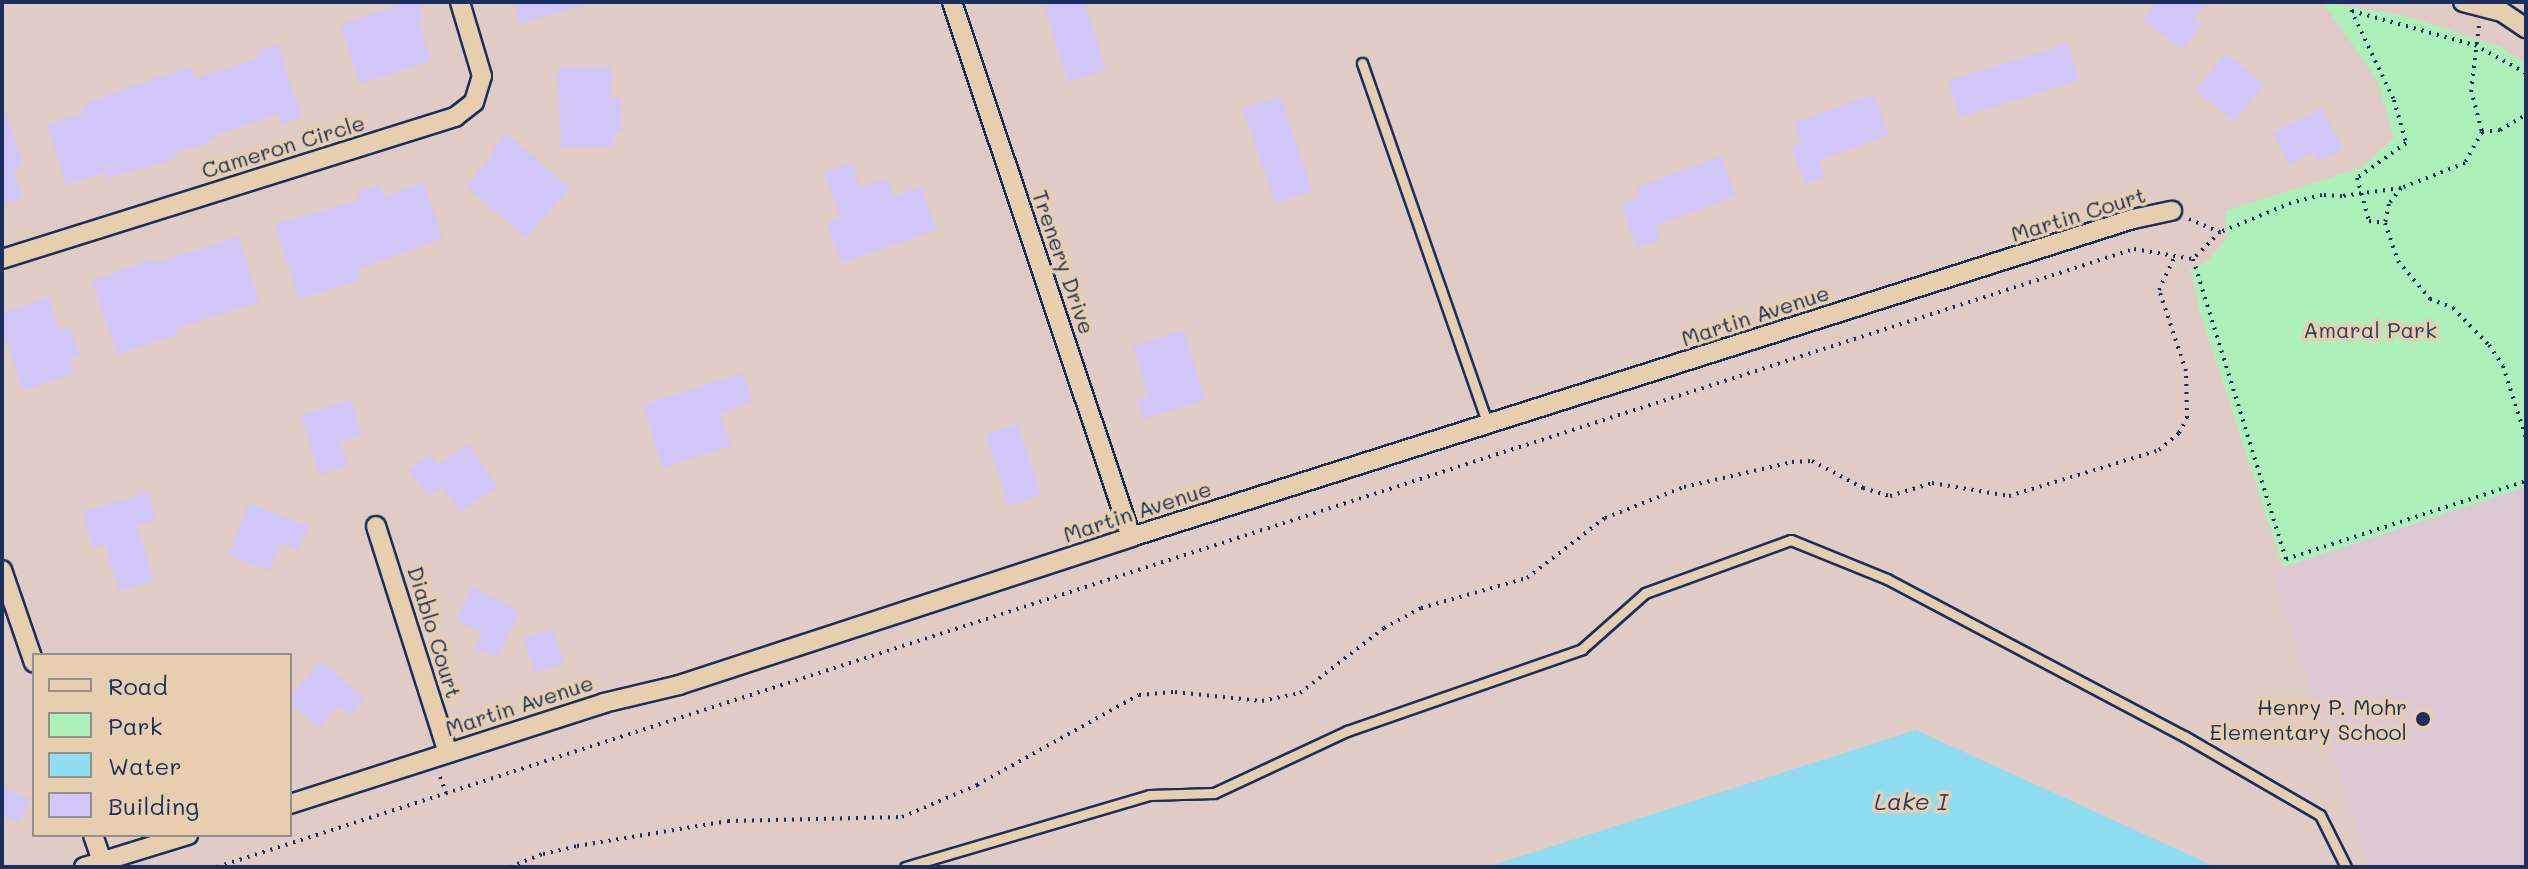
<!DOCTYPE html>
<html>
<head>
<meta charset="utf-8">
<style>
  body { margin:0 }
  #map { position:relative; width:2528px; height:869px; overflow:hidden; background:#e1cbc5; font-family:Mali,sans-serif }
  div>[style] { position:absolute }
  .built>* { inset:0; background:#dcc9d4 }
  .green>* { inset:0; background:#adf0ba }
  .water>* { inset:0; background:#90dcf0 }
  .building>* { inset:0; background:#d2c5f7; transform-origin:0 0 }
  .path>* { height:4px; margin-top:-2px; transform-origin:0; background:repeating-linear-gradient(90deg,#1b2f5e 0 2px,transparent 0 8px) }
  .roads { filter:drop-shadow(2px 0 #1b2f5e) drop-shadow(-2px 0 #1b2f5e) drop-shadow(0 2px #1b2f5e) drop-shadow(0 -2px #1b2f5e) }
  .service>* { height:9px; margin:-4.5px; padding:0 4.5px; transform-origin:4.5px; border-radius:4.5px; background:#e7ceaf }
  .minor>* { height:18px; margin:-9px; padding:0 9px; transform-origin:9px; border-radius:9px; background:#e7ceaf }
  .dots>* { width:22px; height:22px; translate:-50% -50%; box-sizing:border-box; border:4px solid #e7ceaf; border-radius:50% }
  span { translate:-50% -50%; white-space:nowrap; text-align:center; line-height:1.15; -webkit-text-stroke:7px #e7ceaf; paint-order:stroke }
  .street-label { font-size:22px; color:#1b2f5e }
  .park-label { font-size:22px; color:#2a4267 }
  .poi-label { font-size:22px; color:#1b2f5e }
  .right { translate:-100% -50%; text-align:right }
  .water-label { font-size:24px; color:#27406d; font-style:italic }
  .frame { position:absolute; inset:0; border:4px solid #1b2f5e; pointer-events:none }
  .legend { position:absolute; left:32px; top:653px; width:260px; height:184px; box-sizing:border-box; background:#e7ceaf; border:2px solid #958e8f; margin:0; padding:10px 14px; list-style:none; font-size:24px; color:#1b2f5e }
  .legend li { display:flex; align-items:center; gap:16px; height:40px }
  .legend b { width:40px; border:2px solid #958e8f }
</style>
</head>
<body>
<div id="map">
  <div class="built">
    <i style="clip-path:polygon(2526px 487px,2526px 867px,2370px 867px,2271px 571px)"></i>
  </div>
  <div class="green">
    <i style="clip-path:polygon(2324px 3px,2403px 15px,2501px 47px,2526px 64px,2526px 487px,2283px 567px,2200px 312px,2190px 269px,2206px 262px,2227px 239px,2225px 211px,2361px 168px,2394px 138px,2378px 82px)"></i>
  </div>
  <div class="water">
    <i style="clip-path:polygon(1916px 730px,2216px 867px,1487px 867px)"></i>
  </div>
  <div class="building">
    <i style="clip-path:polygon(411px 2px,418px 2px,423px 20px,419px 22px,431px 61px,360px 84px,341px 24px)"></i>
    <i style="clip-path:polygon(514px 2px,579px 2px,580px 6px,520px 24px)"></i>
    <i style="clip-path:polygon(1061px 2px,1085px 2px,1106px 70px,1068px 82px,1045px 7px)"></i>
    <i style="clip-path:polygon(2157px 2px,2206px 2px,2194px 18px,2202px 24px,2183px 50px,2143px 20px)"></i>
    <i style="left:2068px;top:44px;width:38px;height:125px;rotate:73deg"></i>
    <i style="clip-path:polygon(278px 45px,302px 118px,282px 124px,279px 114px,214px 136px,215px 140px,175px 153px,177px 158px,108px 178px,106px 172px,66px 185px,47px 124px,84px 113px,82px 105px,127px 88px,191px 67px,195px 79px,259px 58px,257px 51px)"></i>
    <i style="left:2226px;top:53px;width:50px;height:48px;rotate:39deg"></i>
    <i style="clip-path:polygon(611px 66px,612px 98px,621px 98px,622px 132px,614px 132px,614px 146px,561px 148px,558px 68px)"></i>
    <i style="clip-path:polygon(1874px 94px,1889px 135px,1819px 160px,1825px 177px,1805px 184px,1791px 146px,1801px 143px,1794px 123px)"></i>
    <i style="left:1280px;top:96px;width:100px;height:39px;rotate:71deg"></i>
    <i style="clip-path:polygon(2322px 108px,2343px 149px,2318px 162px,2313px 152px,2289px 165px,2273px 133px)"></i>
    <i style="clip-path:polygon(2px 111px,5px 111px,23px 165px,13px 169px,23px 198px,2px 205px)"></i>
    <i style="clip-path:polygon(506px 133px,570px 188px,526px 238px,466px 186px,495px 152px,492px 150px)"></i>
    <i style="clip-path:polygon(1721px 156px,1736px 196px,1656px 225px,1661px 239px,1637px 248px,1621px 204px,1640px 197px,1636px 188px)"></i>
    <i style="clip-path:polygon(852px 162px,861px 188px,888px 178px,894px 196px,921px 187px,937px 230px,841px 263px,827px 222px,840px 218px,824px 172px)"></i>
    <i style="clip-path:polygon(423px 183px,443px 238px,357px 269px,360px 280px,299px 299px,275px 224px,360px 200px,357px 193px,380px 185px,384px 196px)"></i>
    <i style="clip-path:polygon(239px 237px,259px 302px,176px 328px,178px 334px,117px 355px,92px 281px,152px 259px,154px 263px)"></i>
    <i style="clip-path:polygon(48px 297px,59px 330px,70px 327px,80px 356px,69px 359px,74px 373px,23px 390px,2px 326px,2px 313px)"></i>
    <i style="clip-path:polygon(1184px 330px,1205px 400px,1143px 419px,1137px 400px,1148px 397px,1133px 346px)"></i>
    <i style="clip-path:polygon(743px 373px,752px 402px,720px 413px,731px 446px,663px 468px,643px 405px)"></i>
    <i style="clip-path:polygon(351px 399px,362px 435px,340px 442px,348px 466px,320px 475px,301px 415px)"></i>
    <i style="left:1018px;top:424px;width:75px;height:34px;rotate:72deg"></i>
    <i style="clip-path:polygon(468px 444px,498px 486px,461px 512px,442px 487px,429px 497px,408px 470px,430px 454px,438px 465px)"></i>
    <i style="clip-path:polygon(148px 493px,156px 520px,137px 526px,154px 581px,119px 591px,105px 544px,93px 548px,82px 512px)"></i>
    <i style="clip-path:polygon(248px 503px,308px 526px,299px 550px,280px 543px,270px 571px,228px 555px)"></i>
    <i style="clip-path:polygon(472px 587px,520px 612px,496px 658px,475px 648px,482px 633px,456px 620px)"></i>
    <i style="left:553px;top:629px;width:36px;height:31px;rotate:72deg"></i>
    <i style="clip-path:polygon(320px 661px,365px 698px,351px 716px,338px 705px,319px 728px,290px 704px,290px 698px)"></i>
    <i style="clip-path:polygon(2px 787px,30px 799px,19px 823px,2px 816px)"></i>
  </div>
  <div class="path">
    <i style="left:2351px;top:10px;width:100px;rotate:64.5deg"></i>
    <i style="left:2394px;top:100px;width:45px;rotate:74.4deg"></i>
    <i style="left:2406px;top:143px;width:60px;rotate:144.5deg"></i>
    <i style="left:2357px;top:178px;width:45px;rotate:74.4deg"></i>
    <i style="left:2369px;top:221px;width:16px;rotate:7deg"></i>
    <i style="left:2352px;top:11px;width:128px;rotate:15.5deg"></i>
    <i style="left:2475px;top:45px;width:58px;rotate:28.8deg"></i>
    <i style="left:2479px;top:26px;width:64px;rotate:97.1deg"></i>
    <i style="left:2471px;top:90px;width:43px;rotate:75.3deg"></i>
    <i style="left:2482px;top:132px;width:35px;rotate:119deg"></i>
    <i style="left:2465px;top:163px;width:69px;rotate:158.7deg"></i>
    <i style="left:2401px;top:188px;width:60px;rotate:172.3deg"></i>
    <i style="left:2342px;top:196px;width:20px;rotate:-177deg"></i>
    <i style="left:2322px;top:195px;width:32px;rotate:166deg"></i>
    <i style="left:2291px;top:203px;width:77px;rotate:157.8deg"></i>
    <i style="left:2220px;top:232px;width:38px;rotate:135deg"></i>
    <i style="left:2193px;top:259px;width:314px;rotate:72.8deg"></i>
    <i style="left:2286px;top:559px;width:252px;rotate:-18deg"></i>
    <i style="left:2482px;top:132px;width:18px;rotate:-6deg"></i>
    <i style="left:2500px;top:130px;width:30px;rotate:-30deg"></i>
    <i style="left:2401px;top:188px;width:20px;rotate:127deg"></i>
    <i style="left:2389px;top:204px;width:19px;rotate:102deg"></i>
    <i style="left:2385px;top:223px;width:40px;rotate:71.1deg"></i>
    <i style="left:2398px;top:261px;width:50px;rotate:49.9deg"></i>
    <i style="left:2430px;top:299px;width:25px;rotate:21deg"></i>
    <i style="left:2453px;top:308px;width:52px;rotate:45.8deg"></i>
    <i style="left:2489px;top:345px;width:25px;rotate:56deg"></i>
    <i style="left:2503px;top:366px;width:76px;rotate:72.3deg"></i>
    <i style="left:2189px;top:219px;width:34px;rotate:23deg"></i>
    <i style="left:440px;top:777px;width:17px;rotate:69deg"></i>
    <i style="left:217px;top:867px;width:2014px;rotate:-17.87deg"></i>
    <i style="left:2134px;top:249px;width:60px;rotate:9.6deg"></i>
    <i style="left:510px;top:867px;width:35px;rotate:-22deg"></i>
    <i style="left:543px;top:854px;width:35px;rotate:-13deg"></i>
    <i style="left:577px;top:846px;width:153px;rotate:-9.4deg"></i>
    <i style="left:728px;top:821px;width:174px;rotate:-1.3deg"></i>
    <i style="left:902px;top:817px;width:82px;rotate:-23.1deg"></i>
    <i style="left:977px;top:785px;width:185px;rotate:-29.1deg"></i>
    <i style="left:1139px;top:695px;width:36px;rotate:-5deg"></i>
    <i style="left:1175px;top:692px;width:87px;rotate:5.9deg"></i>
    <i style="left:1262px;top:701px;width:39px;rotate:-12deg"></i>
    <i style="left:1300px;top:693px;width:106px;rotate:-37.7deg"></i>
    <i style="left:1384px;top:628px;width:42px;rotate:-28.4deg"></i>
    <i style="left:1421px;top:608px;width:110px;rotate:-15.8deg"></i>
    <i style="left:1527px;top:578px;width:98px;rotate:-37.6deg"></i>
    <i style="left:1605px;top:518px;width:85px;rotate:-21.4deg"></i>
    <i style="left:1684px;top:487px;width:111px;rotate:-13deg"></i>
    <i style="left:1792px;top:462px;width:20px;rotate:-3deg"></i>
    <i style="left:1812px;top:461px;width:58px;rotate:27.9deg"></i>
    <i style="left:1863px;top:488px;width:28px;rotate:17deg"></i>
    <i style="left:1890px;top:496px;width:44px;rotate:-17.2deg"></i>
    <i style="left:1932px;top:483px;width:78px;rotate:9.6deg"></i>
    <i style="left:2009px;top:496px;width:157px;rotate:-17deg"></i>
    <i style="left:2159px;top:450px;width:26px;rotate:-40deg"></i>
    <i style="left:2179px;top:433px;width:17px;rotate:-62deg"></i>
    <i style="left:2187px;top:418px;width:47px;rotate:-91.2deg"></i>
    <i style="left:2186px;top:371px;width:85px;rotate:-108.4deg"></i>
    <i style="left:2159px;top:290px;width:38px;rotate:-65deg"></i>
  </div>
  <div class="roads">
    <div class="service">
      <i style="left:1362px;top:63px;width:383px;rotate:70.8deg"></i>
      <i style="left:905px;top:867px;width:254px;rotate:-16.4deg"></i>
      <i style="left:1149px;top:795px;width:65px;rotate:-1.8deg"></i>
      <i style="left:1214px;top:793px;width:147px;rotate:-25deg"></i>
      <i style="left:1347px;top:731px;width:249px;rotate:-19.2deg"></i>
      <i style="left:1582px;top:649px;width:84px;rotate:-41.6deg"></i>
      <i style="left:1645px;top:593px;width:155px;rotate:-20deg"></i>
      <i style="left:1791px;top:540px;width:104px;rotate:22.1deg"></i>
      <i style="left:1887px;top:579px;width:336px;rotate:27.9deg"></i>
      <i style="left:2184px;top:736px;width:157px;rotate:30.2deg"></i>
      <i style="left:2320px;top:815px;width:58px;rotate:63.4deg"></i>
    </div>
    <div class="minor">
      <i style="left:952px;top:2px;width:564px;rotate:71.5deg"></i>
      <i style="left:2463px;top:2px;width:40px;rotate:14.4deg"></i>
      <i style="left:2502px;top:12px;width:29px;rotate:34deg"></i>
      <i style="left:2px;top:259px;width:475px;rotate:-17.4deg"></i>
      <i style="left:455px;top:117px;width:24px;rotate:-38deg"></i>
      <i style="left:474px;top:102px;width:27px;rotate:-73deg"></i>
      <i style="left:482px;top:76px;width:77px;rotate:-106.6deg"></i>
      <i style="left:376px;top:526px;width:238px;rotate:72.4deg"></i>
      <i style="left:2px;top:570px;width:98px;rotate:71deg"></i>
      <i style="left:290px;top:804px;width:330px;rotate:-17.8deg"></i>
      <i style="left:604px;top:703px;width:77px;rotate:-13.5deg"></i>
      <i style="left:679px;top:685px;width:476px;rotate:-18.1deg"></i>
      <i style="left:1131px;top:537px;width:1051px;rotate:-17.61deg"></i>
      <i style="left:2133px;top:219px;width:40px;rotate:-12deg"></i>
      <i style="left:93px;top:835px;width:28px;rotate:71deg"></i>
      <i style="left:84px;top:867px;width:109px;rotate:-17.1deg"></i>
    </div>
  </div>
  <div class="dots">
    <i style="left:2423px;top:719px;background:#1b2f5e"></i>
  </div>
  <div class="street-label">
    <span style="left:283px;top:146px;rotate:-17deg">Cameron Circle</span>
    <span style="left:2078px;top:214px;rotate:-17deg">Martin Court</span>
    <span style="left:1064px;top:262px;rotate:71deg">Trenery Drive</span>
    <span style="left:1755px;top:315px;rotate:-18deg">Martin Avenue</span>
    <span style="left:1137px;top:511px;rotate:-18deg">Martin Avenue</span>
    <span style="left:435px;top:632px;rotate:73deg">Diablo Court</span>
    <span style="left:519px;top:705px;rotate:-18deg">Martin Avenue</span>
  </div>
  <div class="park-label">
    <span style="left:2370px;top:330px">Amaral Park</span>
  </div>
  <div class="poi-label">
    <span class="right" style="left:2407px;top:719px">Henry P. Mohr<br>Elementary School</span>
  </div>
  <div class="water-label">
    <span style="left:1911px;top:801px">Lake I</span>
  </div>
  <div class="frame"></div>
  <ul class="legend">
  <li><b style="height:10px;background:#e7ceaf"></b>Road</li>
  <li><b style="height:22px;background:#adf0ba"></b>Park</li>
  <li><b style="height:22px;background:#90dcf0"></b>Water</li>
  <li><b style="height:22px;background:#d2c5f7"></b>Building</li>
  </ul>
</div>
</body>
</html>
